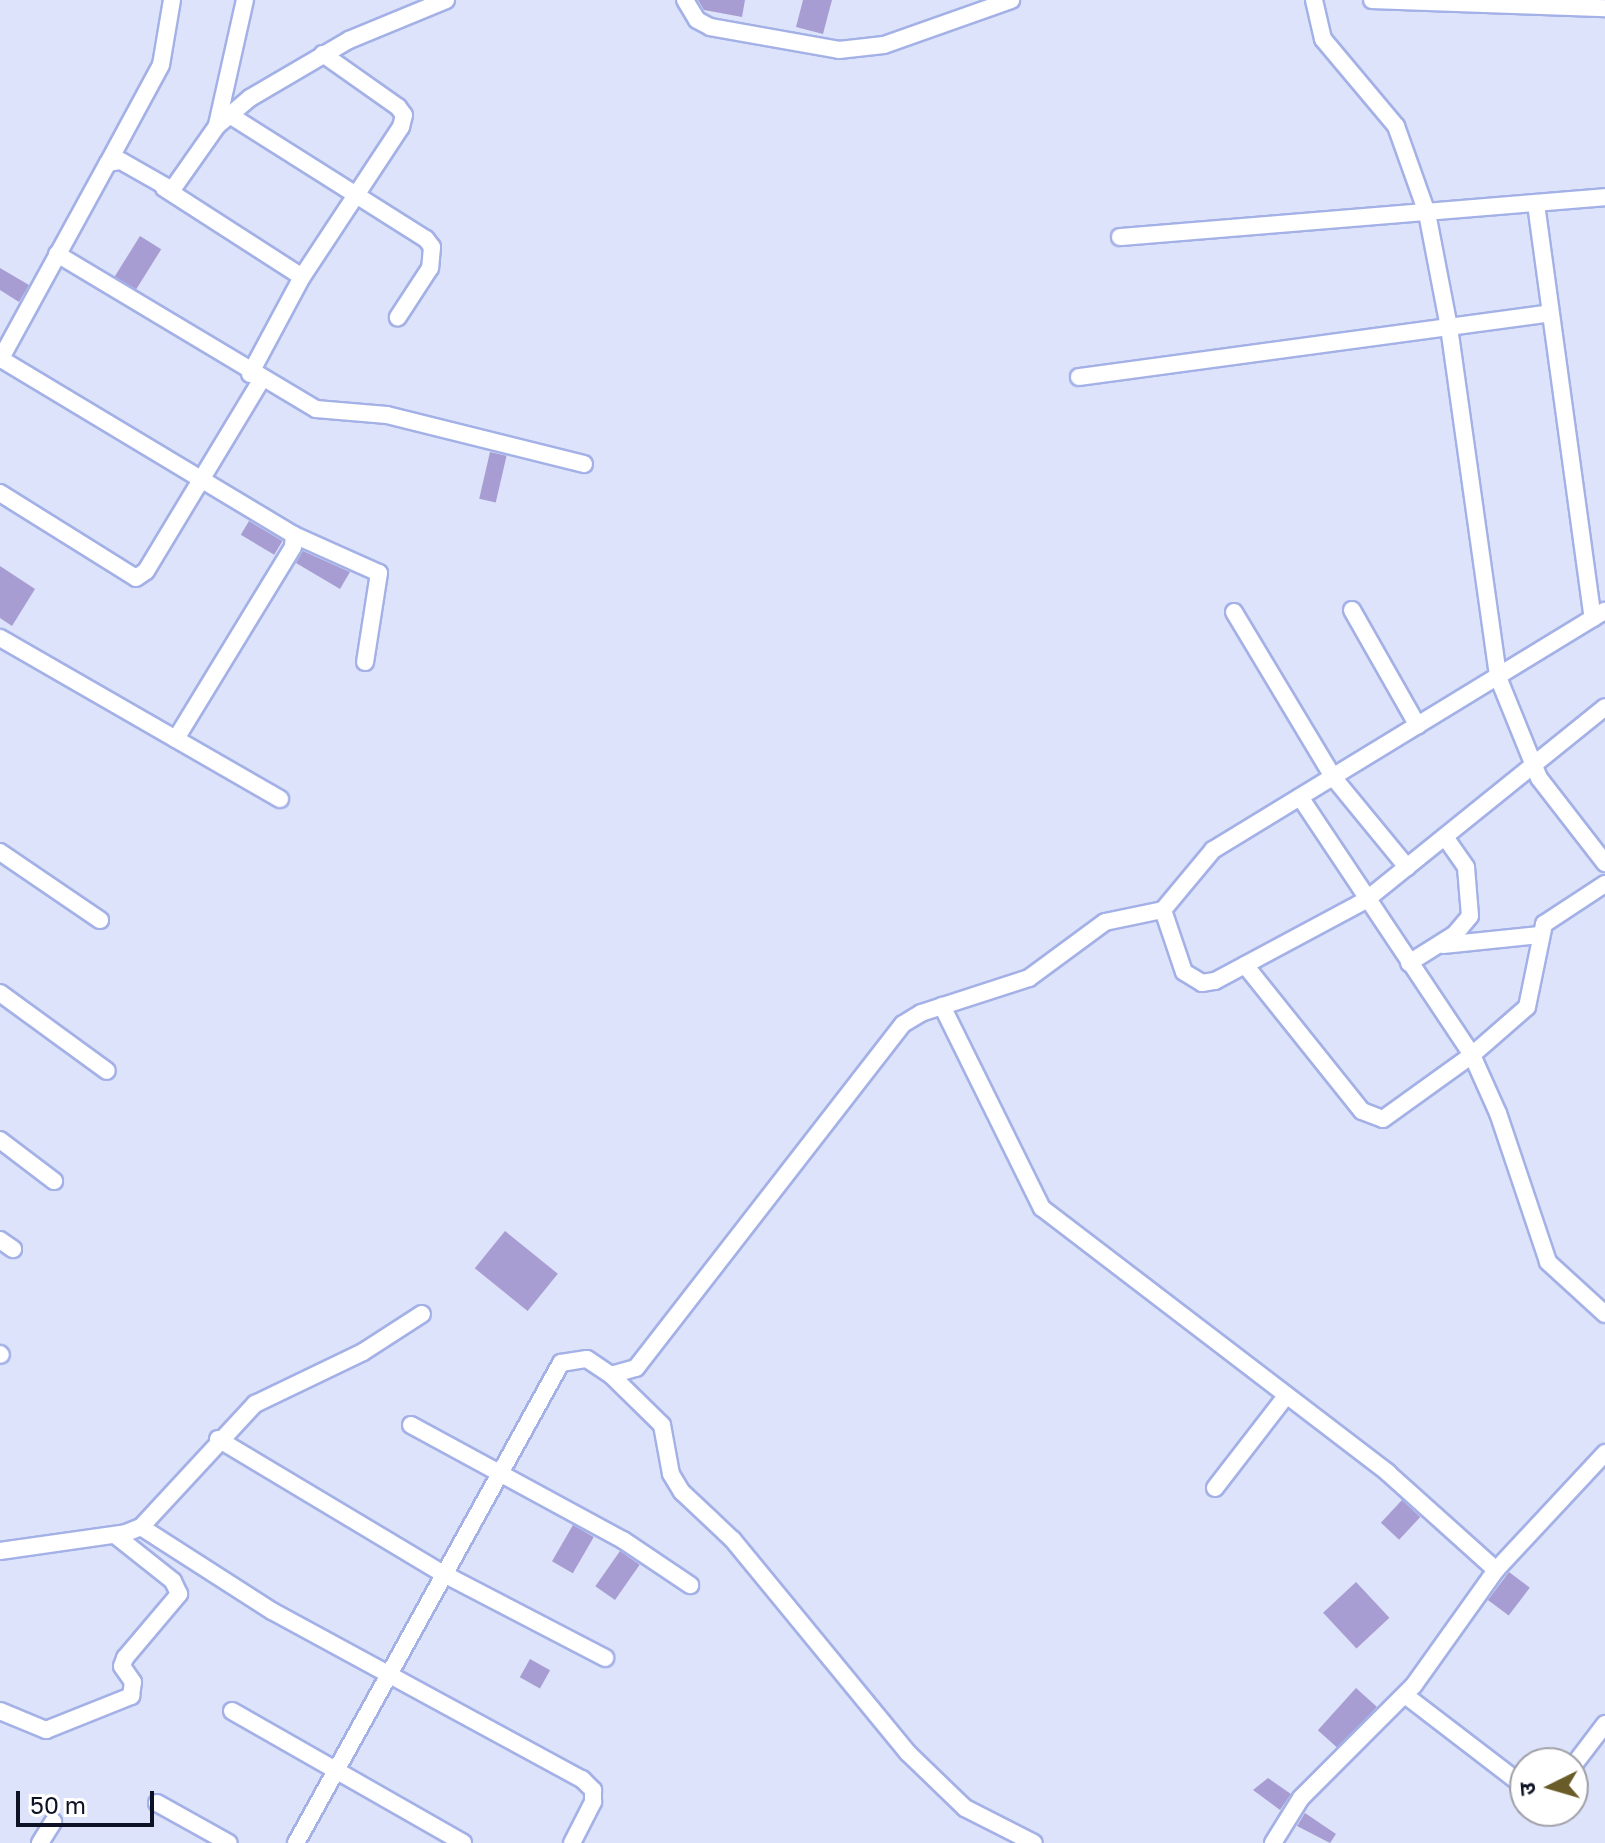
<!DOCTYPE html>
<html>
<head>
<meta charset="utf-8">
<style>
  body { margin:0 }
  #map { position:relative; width:1605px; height:1843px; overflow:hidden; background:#dde3fa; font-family:"Golos Text","Noto Sans Devanagari",sans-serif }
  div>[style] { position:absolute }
  .building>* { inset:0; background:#a89dd3; transform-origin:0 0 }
  .roads { filter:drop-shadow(2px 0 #a4b1e7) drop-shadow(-2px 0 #a4b1e7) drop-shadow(0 2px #a4b1e7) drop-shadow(0 -2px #a4b1e7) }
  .minor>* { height:16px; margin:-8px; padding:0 8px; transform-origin:8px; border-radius:8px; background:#fff }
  span { translate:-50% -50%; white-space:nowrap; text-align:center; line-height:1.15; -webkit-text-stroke:8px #fff; paint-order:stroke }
  .north { position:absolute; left:1509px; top:1747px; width:80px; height:80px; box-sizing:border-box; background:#fff; border:2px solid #9fa0a8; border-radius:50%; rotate:265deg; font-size:22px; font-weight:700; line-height:32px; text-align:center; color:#0e1225 }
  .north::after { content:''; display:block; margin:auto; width:28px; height:36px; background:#6a5c29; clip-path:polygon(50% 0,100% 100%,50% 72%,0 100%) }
  .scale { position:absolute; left:16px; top:1791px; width:138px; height:36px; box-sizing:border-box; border:4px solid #0e1225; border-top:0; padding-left:10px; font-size:24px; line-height:28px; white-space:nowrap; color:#0e1225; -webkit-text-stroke:6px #fff; paint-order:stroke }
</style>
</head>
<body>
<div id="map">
  <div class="building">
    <i style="clip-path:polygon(698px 0,745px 0,742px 17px,704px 10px)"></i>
    <i style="clip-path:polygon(803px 0,832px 0,823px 34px,796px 27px)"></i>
    <i style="left:140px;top:236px;width:25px;height:48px;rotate:32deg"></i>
    <i style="clip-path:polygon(0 268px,29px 285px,19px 302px,0 290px)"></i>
    <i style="left:490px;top:452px;width:17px;height:48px;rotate:13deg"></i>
    <i style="left:249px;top:521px;width:39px;height:16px;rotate:31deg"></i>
    <i style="clip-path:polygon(303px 551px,350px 572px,340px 589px,296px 563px)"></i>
    <i style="clip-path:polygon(0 566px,35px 589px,12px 626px,0 618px)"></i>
    <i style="left:505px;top:1231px;width:68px;height:48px;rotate:39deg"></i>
    <i style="left:1402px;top:1500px;width:25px;height:31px;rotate:43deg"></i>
    <i style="left:573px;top:1525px;width:24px;height:42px;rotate:30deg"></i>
    <i style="left:620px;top:1551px;width:24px;height:43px;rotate:35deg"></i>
    <i style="left:1509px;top:1572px;width:26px;height:35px;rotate:37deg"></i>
    <i style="left:1356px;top:1582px;width:49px;height:45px;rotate:47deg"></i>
    <i style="left:530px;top:1659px;width:23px;height:21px;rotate:29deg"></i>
    <i style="left:1356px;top:1688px;width:28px;height:57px;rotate:42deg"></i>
    <i style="clip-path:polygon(1268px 1778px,1291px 1794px,1280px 1810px,1253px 1790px)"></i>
    <i style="clip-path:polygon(1305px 1813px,1336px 1834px,1330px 1843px,1297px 1826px)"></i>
  </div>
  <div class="roads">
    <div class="minor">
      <i style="left:685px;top:0;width:23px;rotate:59deg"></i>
      <i style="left:697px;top:20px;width:15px;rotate:28deg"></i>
      <i style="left:710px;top:27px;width:131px;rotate:10.1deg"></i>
      <i style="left:839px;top:50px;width:45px;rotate:-6.3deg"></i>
      <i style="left:884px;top:45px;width:135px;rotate:-19.5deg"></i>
      <i style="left:1314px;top:0;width:40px;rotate:77deg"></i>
      <i style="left:1323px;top:39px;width:114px;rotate:50deg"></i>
      <i style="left:1396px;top:126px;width:92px;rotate:70.4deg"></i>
      <i style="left:1427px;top:213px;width:116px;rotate:79.1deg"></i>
      <i style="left:1449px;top:327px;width:353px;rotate:82deg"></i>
      <i style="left:1498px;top:677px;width:109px;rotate:67.9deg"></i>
      <i style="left:1539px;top:778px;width:108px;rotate:52.2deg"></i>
      <i style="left:1372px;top:0;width:233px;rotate:2deg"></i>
      <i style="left:228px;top:114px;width:234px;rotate:32.3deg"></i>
      <i style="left:426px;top:239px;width:10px;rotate:53deg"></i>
      <i style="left:432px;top:247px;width:21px;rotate:95deg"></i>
      <i style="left:430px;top:268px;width:59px;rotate:123.1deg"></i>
      <i style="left:217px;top:125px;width:128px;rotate:-77.4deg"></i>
      <i style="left:108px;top:163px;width:111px;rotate:-61.6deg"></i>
      <i style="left:161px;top:65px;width:66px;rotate:-80.4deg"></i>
      <i style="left:164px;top:188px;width:164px;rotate:32.8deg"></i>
      <i style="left:1536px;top:204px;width:418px;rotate:82.2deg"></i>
      <i style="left:1120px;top:237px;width:487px;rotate:-4.7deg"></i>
      <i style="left:57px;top:254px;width:302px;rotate:30.9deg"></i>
      <i style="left:316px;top:409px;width:71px;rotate:4.8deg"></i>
      <i style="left:387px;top:415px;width:203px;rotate:14deg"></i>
      <i style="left:1px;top:359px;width:342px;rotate:31deg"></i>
      <i style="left:294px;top:535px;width:12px;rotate:95deg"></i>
      <i style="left:293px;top:547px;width:225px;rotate:121.4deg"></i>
      <i style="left:0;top:360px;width:225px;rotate:-61.3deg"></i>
      <i style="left:108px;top:163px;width:13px;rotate:-9deg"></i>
      <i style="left:121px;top:161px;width:59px;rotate:29.6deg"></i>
      <i style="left:172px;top:190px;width:78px;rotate:-54.9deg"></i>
      <i style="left:217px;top:126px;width:43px;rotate:-40.3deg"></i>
      <i style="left:250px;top:98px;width:115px;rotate:-30.4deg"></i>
      <i style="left:349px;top:40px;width:105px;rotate:-22.4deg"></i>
      <i style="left:250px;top:374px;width:110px;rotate:-61.8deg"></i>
      <i style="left:302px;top:277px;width:180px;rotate:-56.6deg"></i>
      <i style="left:401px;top:127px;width:12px;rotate:-76deg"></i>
      <i style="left:404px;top:115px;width:10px;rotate:-127deg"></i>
      <i style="left:398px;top:107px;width:92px;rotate:-144.8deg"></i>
      <i style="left:1079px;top:377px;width:475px;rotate:-7.7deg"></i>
      <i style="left:0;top:493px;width:160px;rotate:32deg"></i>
      <i style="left:136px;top:578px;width:12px;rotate:-35deg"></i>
      <i style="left:146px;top:571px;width:223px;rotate:-58.9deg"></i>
      <i style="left:294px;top:535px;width:93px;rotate:24.1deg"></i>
      <i style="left:379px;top:573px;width:90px;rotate:98.9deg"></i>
      <i style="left:1352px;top:610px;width:133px;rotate:60.4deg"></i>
      <i style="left:1234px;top:612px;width:192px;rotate:59deg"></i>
      <i style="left:1333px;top:777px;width:117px;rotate:50.6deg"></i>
      <i style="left:0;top:638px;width:323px;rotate:29.9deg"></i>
      <i style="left:1300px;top:797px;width:310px;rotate:56.3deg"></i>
      <i style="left:1472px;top:1055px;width:64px;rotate:65.9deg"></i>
      <i style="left:1498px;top:1113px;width:157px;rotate:71.4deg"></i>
      <i style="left:1548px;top:1262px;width:77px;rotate:42.4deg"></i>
      <i style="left:0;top:852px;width:121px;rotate:34.2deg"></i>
      <i style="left:1163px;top:910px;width:65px;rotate:71.3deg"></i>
      <i style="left:1184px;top:972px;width:21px;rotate:31deg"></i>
      <i style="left:1202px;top:983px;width:13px;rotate:-9deg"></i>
      <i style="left:1215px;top:981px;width:171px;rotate:-28.2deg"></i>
      <i style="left:1366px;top:900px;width:307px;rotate:-38.9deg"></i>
      <i style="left:1443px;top:945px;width:97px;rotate:-5.9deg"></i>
      <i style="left:1409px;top:963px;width:54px;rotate:-32.2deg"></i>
      <i style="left:1455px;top:934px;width:23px;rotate:-50deg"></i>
      <i style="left:1470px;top:916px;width:49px;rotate:-94.7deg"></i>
      <i style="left:1466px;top:867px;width:37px;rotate:-125deg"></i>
      <i style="left:1245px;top:965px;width:187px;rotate:51.3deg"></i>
      <i style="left:1362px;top:1111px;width:22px;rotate:21deg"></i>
      <i style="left:1383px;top:1119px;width:110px;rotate:-35.7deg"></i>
      <i style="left:1472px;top:1055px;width:73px;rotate:-41.1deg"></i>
      <i style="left:1527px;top:1007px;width:85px;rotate:-78.4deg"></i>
      <i style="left:1544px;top:924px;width:73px;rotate:-33.3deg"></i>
      <i style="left:0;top:993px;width:132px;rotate:36.1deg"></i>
      <i style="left:942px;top:1006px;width:225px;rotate:63.7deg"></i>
      <i style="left:1042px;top:1208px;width:436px;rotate:37.4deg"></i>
      <i style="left:1388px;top:1473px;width:145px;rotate:41.9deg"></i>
      <i style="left:0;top:1140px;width:68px;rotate:37.2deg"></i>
      <i style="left:0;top:1240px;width:16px;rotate:35deg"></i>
      <i style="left:0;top:1354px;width:1px;rotate:45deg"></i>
      <i style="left:611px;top:1375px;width:71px;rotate:44.4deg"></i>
      <i style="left:662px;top:1425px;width:50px;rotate:79.6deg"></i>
      <i style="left:671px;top:1474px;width:21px;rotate:59deg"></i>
      <i style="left:682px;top:1492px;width:70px;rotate:43.3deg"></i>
      <i style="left:733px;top:1540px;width:274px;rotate:50.6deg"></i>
      <i style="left:907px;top:1752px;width:81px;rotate:44deg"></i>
      <i style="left:965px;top:1808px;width:77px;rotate:26.9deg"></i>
      <i style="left:411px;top:1425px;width:241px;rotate:28.5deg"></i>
      <i style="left:623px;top:1540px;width:81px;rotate:33.9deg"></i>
      <i style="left:218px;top:1439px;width:261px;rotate:30.9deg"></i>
      <i style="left:442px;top:1573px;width:184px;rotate:27.5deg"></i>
      <i style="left:1215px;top:1488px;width:116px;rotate:-52.3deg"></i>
      <i style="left:141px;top:1527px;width:156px;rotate:32.7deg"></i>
      <i style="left:272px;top:1611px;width:353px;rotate:28.5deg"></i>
      <i style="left:582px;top:1779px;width:16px;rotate:45deg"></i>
      <i style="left:593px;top:1790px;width:12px;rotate:90deg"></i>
      <i style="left:593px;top:1802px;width:46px;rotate:117.1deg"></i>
      <i style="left:0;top:1551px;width:127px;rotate:-8.1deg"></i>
      <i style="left:126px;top:1533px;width:16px;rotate:-22deg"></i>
      <i style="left:141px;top:1527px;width:168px;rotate:-47.2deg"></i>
      <i style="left:255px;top:1404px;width:120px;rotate:-25.7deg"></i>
      <i style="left:363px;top:1352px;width:70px;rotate:-32.8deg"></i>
      <i style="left:1405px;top:1695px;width:151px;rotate:37.5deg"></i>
      <i style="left:0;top:1711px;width:50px;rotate:22.4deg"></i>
      <i style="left:46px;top:1730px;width:92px;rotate:-21.8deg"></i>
      <i style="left:131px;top:1696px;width:14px;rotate:-82deg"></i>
      <i style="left:133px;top:1682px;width:19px;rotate:-125deg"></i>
      <i style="left:122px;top:1666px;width:9px;rotate:-69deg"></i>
      <i style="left:125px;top:1658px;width:84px;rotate:-49.8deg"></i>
      <i style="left:179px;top:1594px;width:14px;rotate:-115deg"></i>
      <i style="left:173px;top:1581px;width:74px;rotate:-141.6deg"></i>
      <i style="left:232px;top:1711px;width:266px;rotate:29.7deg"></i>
      <i style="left:1573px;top:1766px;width:53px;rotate:-52.7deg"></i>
      <i style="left:157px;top:1803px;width:82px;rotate:29.1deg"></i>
      <i style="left:40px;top:1843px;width:25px;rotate:-58deg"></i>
      <i style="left:296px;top:1843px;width:548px;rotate:-61.1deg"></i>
      <i style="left:561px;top:1363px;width:26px;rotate:-9deg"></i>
      <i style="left:587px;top:1359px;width:29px;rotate:34deg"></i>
      <i style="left:611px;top:1375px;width:26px;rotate:-16deg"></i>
      <i style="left:636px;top:1368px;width:435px;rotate:-52.2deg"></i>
      <i style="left:903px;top:1024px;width:21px;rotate:-31deg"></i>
      <i style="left:921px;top:1013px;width:114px;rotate:-18deg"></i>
      <i style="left:1029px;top:978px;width:94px;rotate:-36.4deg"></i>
      <i style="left:1105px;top:922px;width:59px;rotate:-11.7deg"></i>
      <i style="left:1163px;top:910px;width:78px;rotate:-50.2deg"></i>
      <i style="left:1213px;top:850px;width:459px;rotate:-31.4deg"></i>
      <i style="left:1273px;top:1843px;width:53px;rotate:-58.1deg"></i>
      <i style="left:1301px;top:1798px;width:160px;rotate:-45deg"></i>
      <i style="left:1414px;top:1685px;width:141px;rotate:-54.5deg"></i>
      <i style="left:1496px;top:1570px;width:160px;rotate:-47deg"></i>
    </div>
  </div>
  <div class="north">उ</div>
  <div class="scale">50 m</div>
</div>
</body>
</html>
